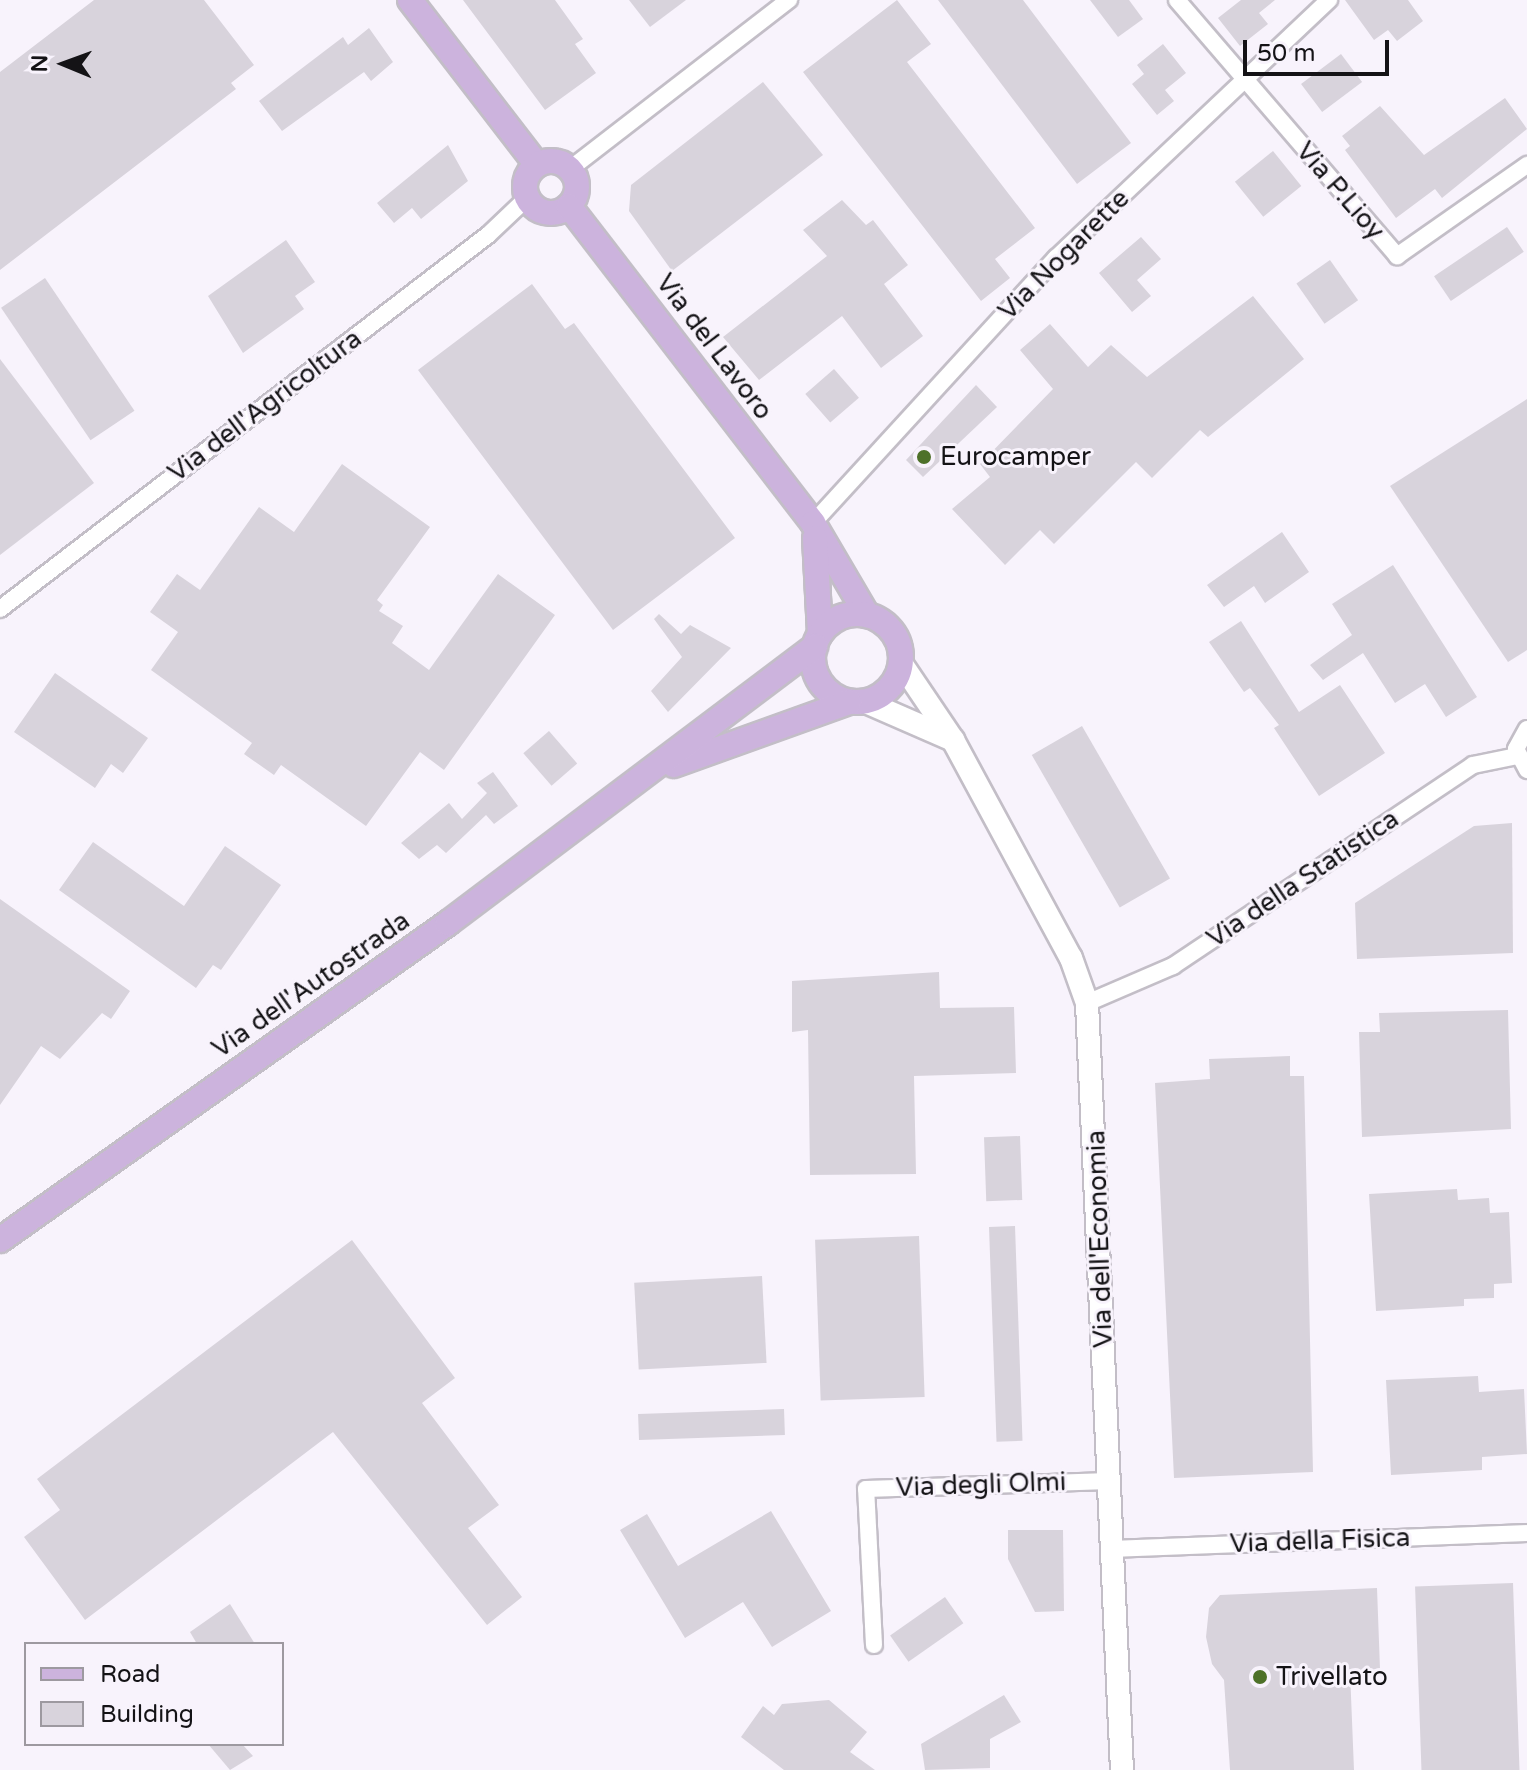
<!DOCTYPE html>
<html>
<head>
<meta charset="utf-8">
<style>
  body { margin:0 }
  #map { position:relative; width:1527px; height:1770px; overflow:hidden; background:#f8f3fc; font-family:"Varela Round",sans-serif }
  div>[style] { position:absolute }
  .building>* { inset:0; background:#d8d3dc; transform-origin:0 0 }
  .roads { filter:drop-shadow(2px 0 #c3bec7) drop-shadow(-2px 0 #c3bec7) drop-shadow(0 2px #c3bec7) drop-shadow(0 -2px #c3bec7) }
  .minor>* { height:16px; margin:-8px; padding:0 8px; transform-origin:8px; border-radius:8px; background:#fff }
  .secondary>* { height:22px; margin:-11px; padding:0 11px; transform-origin:11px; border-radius:11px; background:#fff }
  .primary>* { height:24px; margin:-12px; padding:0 12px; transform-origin:12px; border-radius:12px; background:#ccb3dd }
  .primary>.ring { margin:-12px; padding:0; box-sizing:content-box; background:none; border:24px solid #ccb3dd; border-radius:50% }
  .dots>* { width:22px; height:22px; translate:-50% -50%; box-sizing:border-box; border:4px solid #f8f3fc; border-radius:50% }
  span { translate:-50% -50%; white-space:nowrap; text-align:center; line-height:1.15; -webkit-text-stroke:6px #f8f3fc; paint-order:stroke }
  .street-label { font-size:26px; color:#141316 }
  .poi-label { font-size:26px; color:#141316 }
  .left { translate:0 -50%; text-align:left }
  .legend { position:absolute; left:24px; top:1642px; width:260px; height:104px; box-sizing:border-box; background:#f8f3fc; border:2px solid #9d99a0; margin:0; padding:10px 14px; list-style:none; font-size:24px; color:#141316 }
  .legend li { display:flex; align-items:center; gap:16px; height:40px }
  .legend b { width:40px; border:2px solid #9d99a0 }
  .north { position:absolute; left:24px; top:24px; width:80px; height:80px; -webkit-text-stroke:6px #f8f3fc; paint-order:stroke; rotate:271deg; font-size:22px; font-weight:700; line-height:32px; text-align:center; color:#141316 }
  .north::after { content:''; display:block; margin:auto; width:28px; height:36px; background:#141316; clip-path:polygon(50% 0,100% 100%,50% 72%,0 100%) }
  .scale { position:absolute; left:1243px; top:40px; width:146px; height:36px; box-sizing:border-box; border:4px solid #141316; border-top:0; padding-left:10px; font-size:24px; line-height:28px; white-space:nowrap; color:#141316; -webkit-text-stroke:6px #f8f3fc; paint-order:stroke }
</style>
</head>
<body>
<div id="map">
  <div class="building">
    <i style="clip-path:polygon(94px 0,204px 0,254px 65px,231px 83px,236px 89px,0 270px,0 72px)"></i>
    <i style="clip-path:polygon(463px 0,555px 0,583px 39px,575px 44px,596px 73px,545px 110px)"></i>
    <i style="clip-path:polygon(629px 0,686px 0,650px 27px)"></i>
    <i style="clip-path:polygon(897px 0,931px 44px,907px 62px,1035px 228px,995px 259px,1010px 278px,981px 301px,803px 72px)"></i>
    <i style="clip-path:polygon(938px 0,1023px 0,1131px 143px,1077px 184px)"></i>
    <i style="clip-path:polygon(1090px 0,1129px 0,1143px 19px,1118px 37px)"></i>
    <i style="clip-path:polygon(1241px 0,1275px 0,1259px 13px,1268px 24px,1240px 46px,1218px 18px)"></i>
    <i style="clip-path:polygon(1345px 0,1408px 0,1423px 21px,1397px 41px,1388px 30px,1374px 40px)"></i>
    <i style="clip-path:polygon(369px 28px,393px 62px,371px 81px,364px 72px,282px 131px,259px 101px,343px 37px,348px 45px)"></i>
    <i style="clip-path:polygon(1163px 44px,1186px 73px,1165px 90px,1174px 101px,1157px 115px,1132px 84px,1144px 74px,1137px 65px)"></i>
    <i style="left:1341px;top:54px;width:35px;height:50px;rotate:53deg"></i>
    <i style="clip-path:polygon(763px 82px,823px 155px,672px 271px,629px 211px,631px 185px)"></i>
    <i style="clip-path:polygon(1505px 98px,1527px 129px,1442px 198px,1435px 189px,1396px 218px,1345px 150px,1350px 146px,1342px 136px,1380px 106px,1424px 155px)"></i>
    <i style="clip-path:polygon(448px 145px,468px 181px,421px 219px,412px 208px,394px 223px,377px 203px)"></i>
    <i style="left:1273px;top:151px;width:45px;height:49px;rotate:51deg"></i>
    <i style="clip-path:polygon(842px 200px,866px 225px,873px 220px,908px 265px,884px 284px,923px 336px,881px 368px,842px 316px,759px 380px,723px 337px,827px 256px,803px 230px)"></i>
    <i style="left:1507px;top:227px;width:30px;height:88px;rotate:56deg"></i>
    <i style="clip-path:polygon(1141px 237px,1161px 259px,1137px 280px,1151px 296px,1132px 312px,1099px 273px)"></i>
    <i style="clip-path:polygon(286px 240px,315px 282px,295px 296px,304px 309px,243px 353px,208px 296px)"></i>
    <i style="left:1330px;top:260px;width:49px;height:41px;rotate:55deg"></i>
    <i style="left:45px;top:278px;width:160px;height:53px;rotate:56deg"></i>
    <i style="clip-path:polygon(532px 284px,565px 329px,574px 323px,735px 538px,613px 630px,418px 370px)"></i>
    <i style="clip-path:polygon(1253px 296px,1304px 359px,1208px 437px,1200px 430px,1152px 478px,1136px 462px,1054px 544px,1040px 530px,1005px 565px,952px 509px,990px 477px,980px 464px,1053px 389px,1020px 350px,1050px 324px,1088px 367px,1111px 345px,1147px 377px)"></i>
    <i style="clip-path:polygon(0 359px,94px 483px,0 555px)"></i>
    <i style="left:834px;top:369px;width:38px;height:38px;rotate:49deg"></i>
    <i style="clip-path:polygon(976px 385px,997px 407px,923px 477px,906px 460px)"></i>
    <i style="clip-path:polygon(1527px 399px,1527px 650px,1508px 662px,1390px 486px)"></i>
    <i style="clip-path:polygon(342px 464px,430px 527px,377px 600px,383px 605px,379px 611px,403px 626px,392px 643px,429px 670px,498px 574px,555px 615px,444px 770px,420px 752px,366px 826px,281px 765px,274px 775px,244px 754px,252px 743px,151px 670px,178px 632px,150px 612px,177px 574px,200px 590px,259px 507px,294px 532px)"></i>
    <i style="clip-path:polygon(1282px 532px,1309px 572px,1265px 603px,1254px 586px,1224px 607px,1207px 585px)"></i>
    <i style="clip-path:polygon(1393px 565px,1477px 697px,1446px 717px,1425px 684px,1395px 703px,1363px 653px,1323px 680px,1310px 665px,1352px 635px,1332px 604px)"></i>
    <i style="clip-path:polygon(659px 614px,681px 634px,690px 625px,731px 648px,668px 712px,651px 691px,682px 657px,654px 619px)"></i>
    <i style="clip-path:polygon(1241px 621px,1299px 712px,1340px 685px,1385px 753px,1319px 796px,1274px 728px,1279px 725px,1250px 688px,1244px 692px,1209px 642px)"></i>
    <i style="clip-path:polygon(55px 673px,148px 738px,123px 773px,111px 764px,95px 788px,14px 732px)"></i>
    <i style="left:1082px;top:726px;width:176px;height:58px;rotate:60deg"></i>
    <i style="left:549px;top:731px;width:43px;height:34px;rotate:49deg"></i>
    <i style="clip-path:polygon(493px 772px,518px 806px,494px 824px,486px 815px,446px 853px,437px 845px,419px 859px,401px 843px,449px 803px,462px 819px,487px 793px,477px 783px)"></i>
    <i style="clip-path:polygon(1512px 823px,1513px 953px,1357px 959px,1355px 903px,1474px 826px)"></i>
    <i style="clip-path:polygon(93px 842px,184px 906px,225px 846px,281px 885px,221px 970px,213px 965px,196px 988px,59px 890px)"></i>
    <i style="clip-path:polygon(0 899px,130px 991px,111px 1019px,102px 1013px,60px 1059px,41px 1046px,0 1105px)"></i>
    <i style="clip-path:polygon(939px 972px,940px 1008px,1014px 1007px,1016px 1073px,914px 1076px,916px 1174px,810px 1175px,808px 1030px,792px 1032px,792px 981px)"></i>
    <i style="clip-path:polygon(1508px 1010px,1511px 1129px,1362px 1137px,1359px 1032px,1380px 1032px,1379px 1013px)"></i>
    <i style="clip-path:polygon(1290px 1056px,1290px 1076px,1304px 1076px,1313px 1472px,1174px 1478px,1155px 1083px,1210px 1079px,1209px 1059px)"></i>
    <i style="left:1020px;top:1136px;width:64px;height:36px;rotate:88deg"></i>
    <i style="clip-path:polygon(1457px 1189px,1458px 1200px,1489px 1198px,1490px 1213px,1509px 1212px,1512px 1283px,1494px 1284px,1494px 1298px,1464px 1299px,1464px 1306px,1376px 1311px,1369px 1194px)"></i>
    <i style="left:1015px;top:1226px;width:215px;height:26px;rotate:88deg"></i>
    <i style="left:919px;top:1236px;width:161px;height:104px;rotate:88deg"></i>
    <i style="clip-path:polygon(352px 1240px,455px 1378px,422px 1403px,499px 1505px,468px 1528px,522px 1597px,487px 1625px,333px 1432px,85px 1620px,24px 1537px,60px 1510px,37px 1479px)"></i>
    <i style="left:762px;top:1276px;width:87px;height:128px;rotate:87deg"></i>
    <i style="clip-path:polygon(1478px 1376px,1479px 1392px,1524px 1389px,1527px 1454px,1482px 1457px,1482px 1470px,1391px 1475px,1386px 1380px)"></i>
    <i style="left:784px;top:1409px;width:26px;height:146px;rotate:88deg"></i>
    <i style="clip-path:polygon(771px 1511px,831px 1611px,772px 1647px,743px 1602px,685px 1638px,620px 1530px,647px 1514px,678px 1566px)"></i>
    <i style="clip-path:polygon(1008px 1530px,1063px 1530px,1064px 1611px,1035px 1612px,1008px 1559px)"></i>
    <i style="left:1513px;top:1583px;width:187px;height:98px;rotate:88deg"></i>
    <i style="clip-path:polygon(1377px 1588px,1380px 1669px,1350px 1671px,1354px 1770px,1230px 1770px,1224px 1680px,1212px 1664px,1206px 1637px,1209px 1608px,1220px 1595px)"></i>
    <i style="left:945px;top:1597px;width:32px;height:67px;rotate:55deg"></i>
    <i style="clip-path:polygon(230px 1604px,255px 1644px,197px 1644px,190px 1632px)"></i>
    <i style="clip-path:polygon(1004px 1695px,1021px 1722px,990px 1739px,990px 1768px,925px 1770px,921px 1744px)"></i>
    <i style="clip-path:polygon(829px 1700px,867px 1732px,850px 1752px,875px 1770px,784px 1770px,741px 1737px,763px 1706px,774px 1715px,782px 1704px)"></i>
    <i style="clip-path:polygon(208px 1744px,242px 1744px,253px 1756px,230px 1770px)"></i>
  </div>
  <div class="roads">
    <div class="minor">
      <i style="left:1177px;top:0;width:338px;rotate:49.3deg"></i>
      <i style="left:1397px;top:256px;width:159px;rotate:-35deg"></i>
      <i style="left:570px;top:169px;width:277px;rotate:-37.7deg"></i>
      <i style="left:813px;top:523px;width:360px;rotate:-47.5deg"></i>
      <i style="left:1056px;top:258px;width:376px;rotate:-43.4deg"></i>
      <i style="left:0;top:609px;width:615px;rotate:-37.47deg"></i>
      <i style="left:488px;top:235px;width:54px;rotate:-43.5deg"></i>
      <i style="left:1527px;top:729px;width:23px;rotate:119deg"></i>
      <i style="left:1516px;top:749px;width:24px;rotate:62deg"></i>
      <i style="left:1087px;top:1003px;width:94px;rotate:-23.3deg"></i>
      <i style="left:1173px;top:966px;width:361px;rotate:-33.8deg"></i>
      <i style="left:1473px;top:765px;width:45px;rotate:-11.6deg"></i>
      <i style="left:1112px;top:1549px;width:415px;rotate:-2.2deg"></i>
      <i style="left:874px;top:1645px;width:156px;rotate:-92.9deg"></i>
      <i style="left:866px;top:1489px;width:243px;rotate:-1.9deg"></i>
    </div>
    <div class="secondary">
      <i style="left:901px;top:663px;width:93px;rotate:56deg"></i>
      <i style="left:953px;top:740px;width:248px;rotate:61.6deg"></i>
      <i style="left:1071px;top:958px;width:48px;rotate:70.4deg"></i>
      <i style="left:1087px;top:1003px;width:768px;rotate:87.39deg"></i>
      <i style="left:866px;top:702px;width:95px;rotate:23.6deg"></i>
    </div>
    <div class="primary">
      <i style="left:410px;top:0;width:208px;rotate:52.4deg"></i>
      <i class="ring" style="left:525px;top:161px;width:28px;height:28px"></i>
      <i style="left:569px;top:206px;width:400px;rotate:52.4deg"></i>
      <i style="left:813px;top:523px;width:107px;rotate:59.6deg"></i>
      <i style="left:815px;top:538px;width:96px;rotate:87deg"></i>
      <i class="ring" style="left:813px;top:614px;width:64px;height:64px"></i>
      <i style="left:674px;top:765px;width:186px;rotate:-19.8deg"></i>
      <i style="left:0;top:1240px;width:549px;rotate:-35.28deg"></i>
      <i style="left:448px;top:923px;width:460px;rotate:-37deg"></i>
    </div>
  </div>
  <div class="dots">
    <i style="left:924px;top:457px;background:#4e7129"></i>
    <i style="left:1260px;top:1677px;background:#4e7129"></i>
  </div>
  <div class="street-label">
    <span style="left:1340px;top:191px;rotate:49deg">Via P.Lioy</span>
    <span style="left:1064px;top:255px;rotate:-45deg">Via Nogarette</span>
    <span style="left:714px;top:347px;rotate:53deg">Via del Lavoro</span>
    <span style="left:265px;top:406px;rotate:-37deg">Via dell'Agricoltura</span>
    <span style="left:1303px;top:879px;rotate:-34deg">Via della Statistica</span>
    <span style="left:311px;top:985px;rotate:-35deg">Via dell'Autostrada</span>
    <span style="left:1100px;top:1239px;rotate:-92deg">Via dell'Economia</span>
    <span style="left:981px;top:1485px;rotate:-2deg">Via degli Olmi</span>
    <span style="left:1320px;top:1541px;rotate:-2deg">Via della Fisica</span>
  </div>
  <div class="poi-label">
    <span class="left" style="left:940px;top:457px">Eurocamper</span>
    <span class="left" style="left:1276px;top:1677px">Trivellato</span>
  </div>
  <ul class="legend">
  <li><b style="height:10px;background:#ccb3dd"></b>Road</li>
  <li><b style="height:22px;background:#d8d3dc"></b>Building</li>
  </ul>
  <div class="north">N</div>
  <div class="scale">50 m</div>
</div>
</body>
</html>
